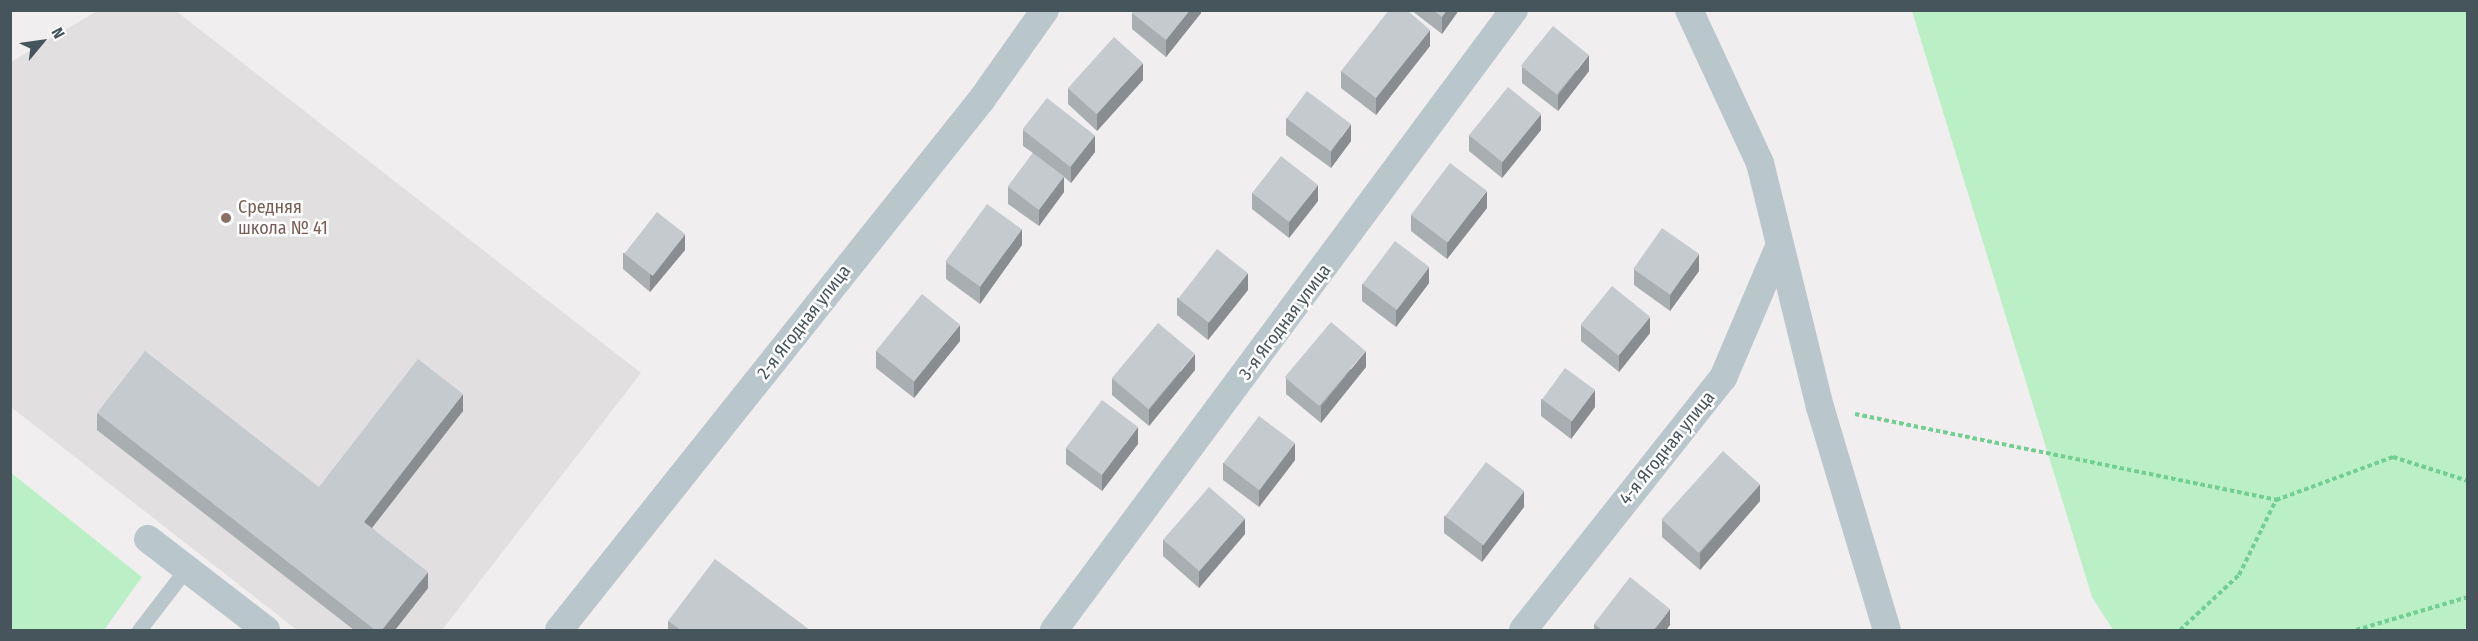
<!DOCTYPE html>
<html>
<head>
<meta charset="utf-8">
<style>
  body { margin:0 }
  #map { position:relative; width:2478px; height:641px; overflow:hidden; background:#f1eeef; font-family:"Fira Sans Condensed",sans-serif }
  div>[style] { position:absolute }
  .education>* { inset:0; background:#e2dfe1 }
  .green>* { inset:0; background:#bbf0c7 }
  .path>* { height:4px; margin-top:-2px; transform-origin:0; background:repeating-linear-gradient(90deg,#73ce92 0 4.5px,transparent 0 7.5px) }
  .lane>* { height:15px; margin:-7.5px; padding:0 7.5px; transform-origin:7.5px; border-radius:7.5px; background:#b9c6cc }
  .street>* { height:28px; margin:-14px; padding:0 14px; transform-origin:14px; border-radius:14px; background:#b9c6cc }
  .wall>* { inset:0; background:#a9aeb1 }
  .shaded-wall>* { inset:0; background:#8a8d90 }
  .building>* { inset:0; background:#c5cace; transform-origin:0 0 }
  .dots>* { width:16px; height:16px; translate:-50% -50%; box-sizing:border-box; border:3px solid #fff; border-radius:50% }
  span { translate:-50% -50%; white-space:nowrap; text-align:center; line-height:1.15; -webkit-text-stroke:5px #fff; paint-order:stroke }
  .education-label { font-size:18px; color:#785e54 }
  .left { translate:0 -50%; text-align:left }
  .street-label { font-size:18px; color:#46555c }
  .frame { position:absolute; inset:0; border:12px solid #46555c; pointer-events:none }
  .north { position:absolute; left:12px; top:12px; width:60px; height:60px; -webkit-text-stroke:4px #fff; paint-order:stroke; rotate:61deg; font-size:16px; font-weight:700; line-height:24px; text-align:center; color:#46555c }
  .north::after { content:''; display:block; margin:auto; width:21px; height:27px; background:#46555c; clip-path:polygon(50% 0,100% 100%,50% 72%,0 100%) }
</style>
</head>
<body>
<div id="map">
  <div class="education">
    <i style="clip-path:polygon(97px 11px,176px 11px,641px 373px,442px 630px,297px 630px,11px 407px,11px 62px)"></i>
  </div>
  <div class="green">
    <i style="clip-path:polygon(1912px 11px,2467px 11px,2467px 630px,2113px 630px,2092px 597px)"></i>
    <i style="clip-path:polygon(10px 472px,142px 577px,104px 630px,11px 630px)"></i>
  </div>
  <div class="path">
    <i style="left:1855px;top:414px;width:430px;rotate:11.5deg"></i>
    <i style="left:2276px;top:500px;width:125px;rotate:-20.2deg"></i>
    <i style="left:2393px;top:457px;width:79px;rotate:17.7deg"></i>
    <i style="left:2180px;top:630px;width:81px;rotate:-43deg"></i>
    <i style="left:2239px;top:575px;width:84px;rotate:-63.7deg"></i>
    <i style="left:2356px;top:630px;width:117px;rotate:-16.4deg"></i>
  </div>
  <div class="lane">
    <i style="left:139px;top:630px;width:77px;rotate:-52.4deg"></i>
  </div>
  <div class="street">
    <i style="left:1689px;top:10px;width:169px;rotate:65.1deg"></i>
    <i style="left:1760px;top:163px;width:251px;rotate:76.2deg"></i>
    <i style="left:1820px;top:407px;width:233px;rotate:73.3deg"></i>
    <i style="left:148px;top:539px;width:149px;rotate:37.6deg"></i>
    <i style="left:559px;top:630px;width:679px;rotate:-51.46deg"></i>
    <i style="left:982px;top:99px;width:109px;rotate:-54.7deg"></i>
    <i style="left:1054px;top:630px;width:772px;rotate:-53.43deg"></i>
    <i style="left:1523px;top:630px;width:322px;rotate:-51.6deg"></i>
    <i style="left:1723px;top:378px;width:142px;rotate:-66.9deg"></i>
  </div>
  <div class="wall">
    <i style="clip-path:polygon(1201px 10px,1201px 13px,1166px 57px,1132px 29px,1132px 13px)"></i>
    <i style="clip-path:polygon(1411px 10px,1459px 10px,1442px 34px)"></i>
    <i style="clip-path:polygon(1430px 46px,1376px 115px,1341px 88px,1341px 71px)"></i>
    <i style="clip-path:polygon(1522px 67px,1589px 71px,1558px 111px,1522px 83px)"></i>
    <i style="clip-path:polygon(1143px 80px,1097px 131px,1068px 104px,1068px 88px)"></i>
    <i style="clip-path:polygon(1286px 118px,1351px 141px,1331px 168px,1286px 135px)"></i>
    <i style="clip-path:polygon(1023px 130px,1095px 152px,1071px 183px,1064px 177px,1064px 192px,1039px 226px,1008px 204px,1008px 187px,1033px 153px,1023px 146px)"></i>
    <i style="clip-path:polygon(1541px 130px,1502px 178px,1469px 151px,1469px 135px)"></i>
    <i style="clip-path:polygon(1252px 193px,1318px 201px,1289px 238px,1252px 209px)"></i>
    <i style="clip-path:polygon(1487px 208px,1447px 259px,1411px 231px,1411px 215px)"></i>
    <i style="clip-path:polygon(1022px 245px,980px 304px,946px 279px,946px 262px)"></i>
    <i style="clip-path:polygon(685px 250px,650px 292px,623px 269px,623px 253px)"></i>
    <i style="clip-path:polygon(1634px 269px,1699px 271px,1670px 311px,1634px 285px)"></i>
    <i style="clip-path:polygon(1429px 283px,1396px 327px,1362px 301px,1362px 284px)"></i>
    <i style="clip-path:polygon(1248px 290px,1208px 340px,1177px 315px,1177px 298px)"></i>
    <i style="clip-path:polygon(1581px 325px,1650px 333px,1619px 372px,1581px 341px)"></i>
    <i style="clip-path:polygon(960px 341px,914px 398px,876px 368px,876px 351px)"></i>
    <i style="clip-path:polygon(1366px 367px,1321px 423px,1286px 394px,1286px 378px)"></i>
    <i style="clip-path:polygon(1195px 370px,1149px 426px,1112px 395px,1112px 379px)"></i>
    <i style="clip-path:polygon(1541px 399px,1595px 407px,1571px 439px,1541px 416px)"></i>
    <i style="clip-path:polygon(463px 411px,372px 528px,428px 588px,395px 630px,354px 630px,97px 430px,97px 413px,319px 487px)"></i>
    <i style="clip-path:polygon(1138px 444px,1102px 491px,1066px 464px,1066px 448px)"></i>
    <i style="clip-path:polygon(1295px 460px,1259px 507px,1223px 480px,1223px 463px)"></i>
    <i style="clip-path:polygon(1760px 501px,1700px 570px,1662px 537px,1662px 520px)"></i>
    <i style="clip-path:polygon(1524px 507px,1482px 562px,1444px 533px,1444px 516px)"></i>
    <i style="clip-path:polygon(1245px 534px,1199px 588px,1163px 556px,1163px 540px)"></i>
    <i style="clip-path:polygon(668px 621px,810px 630px,668px 630px)"></i>
    <i style="clip-path:polygon(1594px 624px,1670px 625px,1666px 630px,1594px 630px)"></i>
  </div>
  <div class="shaded-wall">
    <i style="clip-path:polygon(1190px 10px,1201px 10px,1201px 13px,1166px 57px,1166px 40px)"></i>
    <i style="clip-path:polygon(1447px 10px,1459px 10px,1442px 34px,1442px 17px)"></i>
    <i style="clip-path:polygon(1430px 30px,1430px 46px,1376px 115px,1376px 98px)"></i>
    <i style="clip-path:polygon(1589px 55px,1589px 71px,1558px 111px,1558px 95px)"></i>
    <i style="clip-path:polygon(1143px 63px,1143px 80px,1097px 131px,1097px 114px)"></i>
    <i style="clip-path:polygon(1541px 114px,1541px 130px,1502px 178px,1502px 161px)"></i>
    <i style="clip-path:polygon(1351px 124px,1351px 141px,1331px 168px,1331px 152px)"></i>
    <i style="clip-path:polygon(1095px 135px,1095px 152px,1071px 183px,1071px 166px)"></i>
    <i style="clip-path:polygon(1064px 176px,1064px 192px,1039px 226px,1039px 210px)"></i>
    <i style="clip-path:polygon(1318px 185px,1318px 201px,1289px 238px,1289px 222px)"></i>
    <i style="clip-path:polygon(1487px 191px,1487px 208px,1447px 259px,1447px 243px)"></i>
    <i style="clip-path:polygon(1022px 229px,1022px 245px,980px 304px,980px 287px)"></i>
    <i style="clip-path:polygon(685px 234px,685px 250px,650px 292px,650px 275px)"></i>
    <i style="clip-path:polygon(1699px 254px,1699px 271px,1670px 311px,1670px 295px)"></i>
    <i style="clip-path:polygon(1429px 267px,1429px 283px,1396px 327px,1396px 310px)"></i>
    <i style="clip-path:polygon(1248px 273px,1248px 290px,1208px 340px,1208px 323px)"></i>
    <i style="clip-path:polygon(1650px 317px,1650px 333px,1619px 372px,1619px 355px)"></i>
    <i style="clip-path:polygon(960px 325px,960px 341px,914px 398px,914px 381px)"></i>
    <i style="clip-path:polygon(1366px 351px,1366px 367px,1321px 423px,1321px 406px)"></i>
    <i style="clip-path:polygon(1195px 354px,1195px 370px,1149px 426px,1149px 410px)"></i>
    <i style="clip-path:polygon(1595px 390px,1595px 407px,1571px 439px,1571px 422px)"></i>
    <i style="clip-path:polygon(463px 394px,463px 411px,364px 538px,364px 522px)"></i>
    <i style="clip-path:polygon(1138px 427px,1138px 444px,1102px 491px,1102px 475px)"></i>
    <i style="clip-path:polygon(1295px 443px,1295px 460px,1259px 507px,1259px 490px)"></i>
    <i style="clip-path:polygon(1760px 484px,1760px 501px,1700px 570px,1700px 553px)"></i>
    <i style="clip-path:polygon(1524px 491px,1524px 507px,1482px 562px,1482px 546px)"></i>
    <i style="clip-path:polygon(1245px 518px,1245px 534px,1199px 588px,1199px 571px)"></i>
    <i style="clip-path:polygon(428px 572px,428px 588px,395px 630px,382px 630px)"></i>
    <i style="clip-path:polygon(1670px 609px,1670px 625px,1666px 630px,1654px 630px)"></i>
  </div>
  <div class="building">
    <i style="clip-path:polygon(1134px 10px,1190px 10px,1166px 40px,1132px 13px)"></i>
    <i style="clip-path:polygon(1389px 10px,1407px 10px,1430px 30px,1376px 98px,1341px 71px)"></i>
    <i style="clip-path:polygon(1433px 10px,1447px 10px,1442px 17px)"></i>
    <i style="left:1553px;top:26px;width:46px;height:51px;rotate:39deg"></i>
    <i style="left:1114px;top:37px;width:39px;height:69px;rotate:42deg"></i>
    <i style="left:1508px;top:87px;width:43px;height:62px;rotate:39deg"></i>
    <i style="left:1307px;top:91px;width:55px;height:34px;rotate:37deg"></i>
    <i style="left:1047px;top:98px;width:61px;height:40px;rotate:38deg"></i>
    <i style="left:1033px;top:153px;width:39px;height:42px;rotate:37deg"></i>
    <i style="left:1281px;top:156px;width:47px;height:47px;rotate:38deg"></i>
    <i style="left:1450px;top:163px;width:46px;height:65px;rotate:37deg"></i>
    <i style="left:987px;top:204px;width:43px;height:71px;rotate:36deg"></i>
    <i style="left:657px;top:212px;width:36px;height:53px;rotate:38deg"></i>
    <i style="left:1662px;top:228px;width:45px;height:50px;rotate:35deg"></i>
    <i style="left:1395px;top:241px;width:43px;height:54px;rotate:37deg"></i>
    <i style="left:1217px;top:249px;width:39px;height:63px;rotate:38deg"></i>
    <i style="left:1612px;top:286px;width:49px;height:50px;rotate:39deg"></i>
    <i style="left:922px;top:294px;width:49px;height:73px;rotate:39deg"></i>
    <i style="left:1331px;top:322px;width:45px;height:72px;rotate:40deg"></i>
    <i style="left:1158px;top:323px;width:48px;height:72px;rotate:40deg"></i>
    <i style="clip-path:polygon(145px 351px,319px 487px,418px 359px,463px 394px,364px 522px,428px 572px,382px 630px,375px 630px,97px 413px)"></i>
    <i style="left:1565px;top:368px;width:37px;height:39px;rotate:36deg"></i>
    <i style="left:1102px;top:400px;width:45px;height:60px;rotate:37deg"></i>
    <i style="left:1259px;top:416px;width:45px;height:59px;rotate:37deg"></i>
    <i style="left:1723px;top:451px;width:50px;height:92px;rotate:42deg"></i>
    <i style="left:1486px;top:462px;width:48px;height:68px;rotate:37deg"></i>
    <i style="left:1209px;top:487px;width:48px;height:70px;rotate:41deg"></i>
    <i style="clip-path:polygon(715px 559px,810px 630px,681px 630px,668px 621px)"></i>
    <i style="clip-path:polygon(1630px 577px,1670px 609px,1654px 630px,1602px 630px,1594px 624px)"></i>
  </div>
  <div class="dots">
    <i style="left:226px;top:218px;background:#8d6e63"></i>
  </div>
  <div class="education-label">
    <span class="left" style="left:238px;top:218px">Средняя<br>школа № 41</span>
  </div>
  <div class="street-label">
    <span style="left:804px;top:322px;rotate:-52deg">2-я Ягодная улица</span>
    <span style="left:1285px;top:322px;rotate:-53deg">3-я Ягодная улица</span>
    <span style="left:1667px;top:448px;rotate:-51deg">4-я Ягодная улица</span>
  </div>
  <div class="frame"></div>
  <div class="north">N</div>
</div>
</body>
</html>
